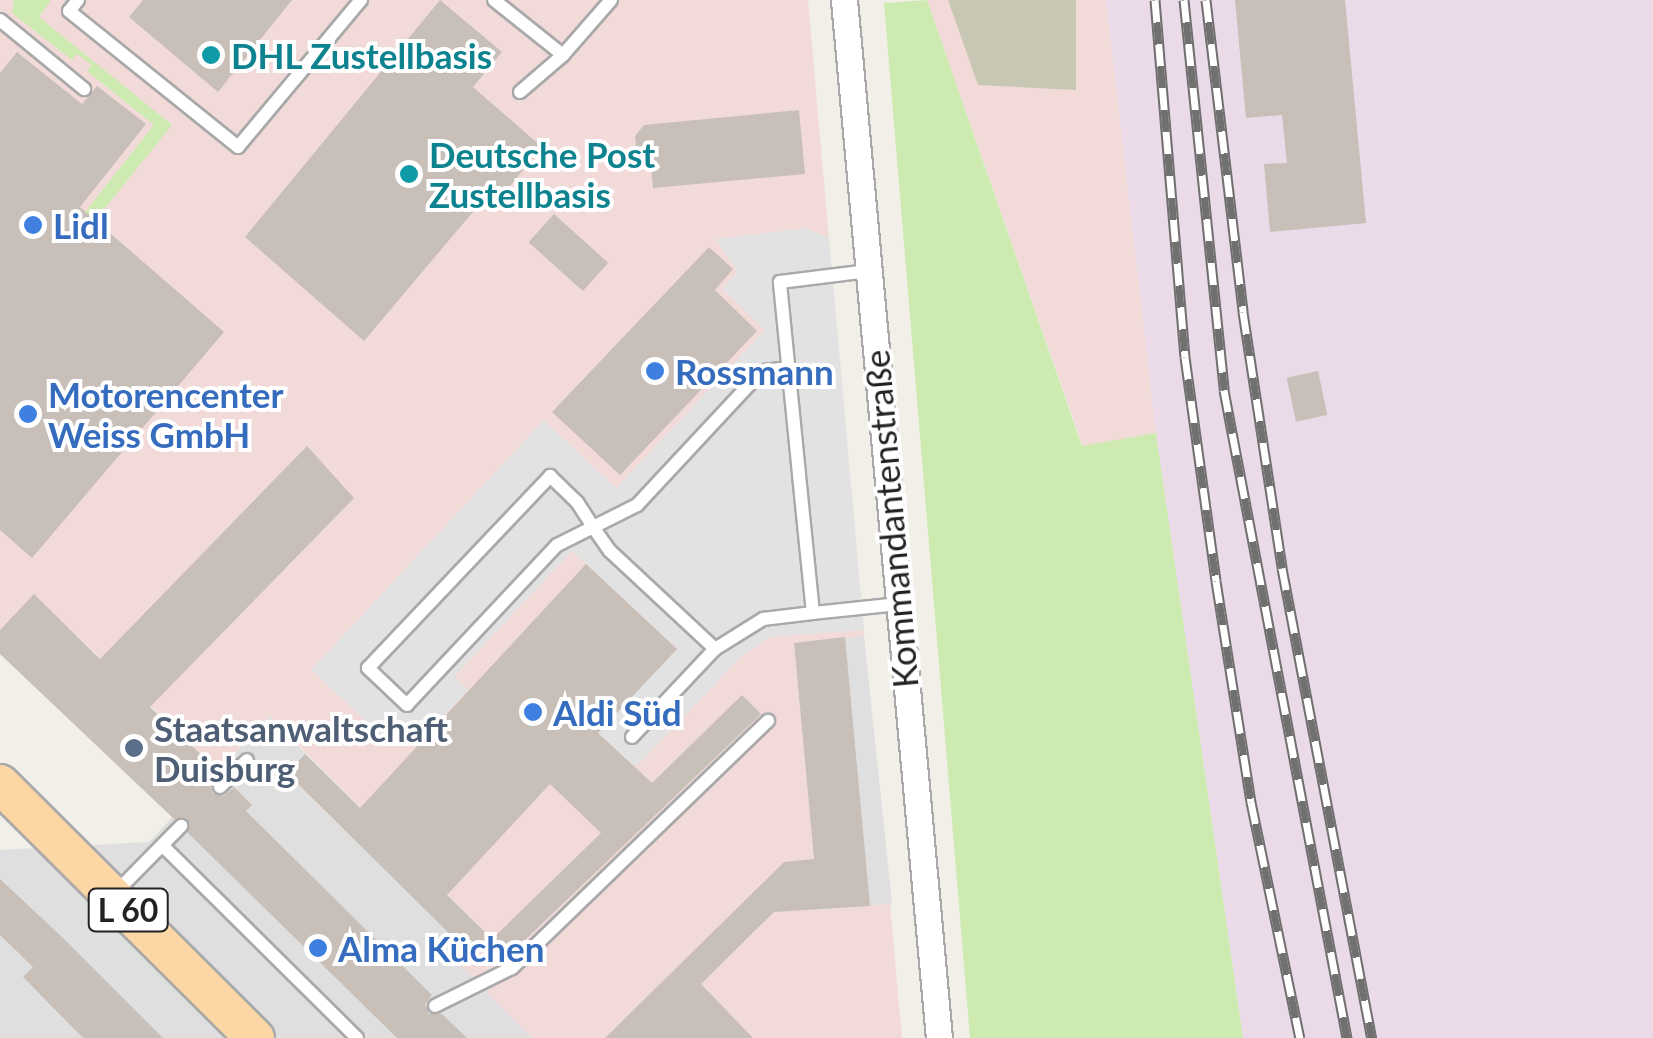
<!DOCTYPE html>
<html>
<head>
<meta charset="utf-8">
<style>
  body { margin:0 }
  #map { position:relative; width:1653px; height:1038px; overflow:hidden; background:#f2efe9; font-family:Lato,sans-serif }
  div>[style] { position:absolute }
  .residential>* { inset:0; background:#e0dfdf; transform-origin:0 0 }
  .commercial>* { inset:0; background:#f2dad9 }
  .industrial>* { inset:0; background:#ebdbe8 }
  .construction>* { inset:0; background:#c7c7b4 }
  .grass>* { inset:0; background:#cdebb0 }
  .parking>* { inset:0; background:#e2e2e2 }
  .building>* { inset:0; background:#c7bfb8; transform-origin:0 0 }
  .roads { filter:drop-shadow(2px 0 #a9a9a9) drop-shadow(-2px 0 #a9a9a9) drop-shadow(0 2px #a9a9a9) drop-shadow(0 -2px #a9a9a9) }
  .service>* { height:12px; margin:-6px; padding:0 6px; transform-origin:6px; border-radius:6px; background:#fff }
  .minor>* { height:25px; margin:-12.5px; padding:0 12.5px; transform-origin:12.5px; border-radius:12.5px; background:#fff }
  .primary>* { height:38px; margin:-19px; padding:0 19px; transform-origin:19px; border-radius:19px; background:#fcd6a4 }
  .rail>* { height:11px; margin-top:-5.5px; transform-origin:0; background:repeating-linear-gradient(90deg,#fff 0 22px,#707070 0 44px); box-sizing:border-box; border-block:2px solid #707070 }
  .dots>* { width:28px; height:28px; translate:-50% -50%; box-sizing:border-box; border:5px solid #fff; border-radius:50% }
  span { translate:-50% -50%; white-space:nowrap; text-align:center; line-height:1.15; -webkit-text-stroke:8px #fff; paint-order:stroke }
  .shield-label span { padding:2px 8px; background:#fff; border:2px solid; border-radius:8px; -webkit-text-stroke-width:0 }
  .shield-label { font-size:32px; color:#222; font-weight:700 }
  .culture-label { font-size:35px; color:#0d838f; font-weight:700 }
  .left { translate:0 -50%; text-align:left }
  .shop-label { font-size:35px; color:#366cbe; font-weight:700 }
  .street-label { font-size:35px; color:#222 }
  .service-label { font-size:35px; color:#4e5e75; font-weight:700 }
</style>
</head>
<body>
<div id="map">
  <div class="residential">
    <i style="left:864px;top:636px;width:269px;height:70px;rotate:84deg"></i>
    <i style="clip-path:polygon(268px 716px,491px 938px,463px 967px,533px 1038px,0 1038px,0 850px,149px 842px)"></i>
  </div>
  <div class="commercial">
    <i style="clip-path:polygon(0 0,808px 0,864px 636px,794px 643px,819px 910px,890px 904px,902px 1038px,533px 1038px,462px 967px,491px 938px,269px 716px,219px 771px,34px 595px,0 630px)"></i>
    <i style="clip-path:polygon(927px 0,1106px 0,1156px 433px,1083px 447px)"></i>
  </div>
  <div class="industrial">
    <i style="clip-path:polygon(1106px 0,1653px 0,1653px 1038px,1243px 1038px,1156px 433px)"></i>
  </div>
  <div class="construction">
    <i style="clip-path:polygon(948px 0,1076px 0,1076px 90px,978px 85px)"></i>
  </div>
  <div class="grass">
    <i style="clip-path:polygon(14px 0,51px 0,39px 17px,172px 125px,0 338px,0 319px,154px 125px,87px 71px,92px 65px,77px 54px,72px 60px,12px 13px)"></i>
    <i style="clip-path:polygon(927px 0,1082px 446px,1156px 433px,1243px 1038px,970px 1038px,884px 3px)"></i>
  </div>
  <div class="parking">
    <i style="clip-path:polygon(806px 228px,829px 238px,864px 630px,769px 637px,739px 659px,636px 767px,598px 733px,677px 648px,572px 551px,454px 677px,468px 690px,419px 743px,405px 730px,391px 744px,311px 670px,544px 420px,616px 488px,765px 330px,722px 289px,738px 272px,716px 239px)"></i>
  </div>
  <div class="building">
    <i style="clip-path:polygon(143px 0,292px 0,218px 92px,129px 17px)"></i>
    <i style="clip-path:polygon(440px 0,502px 52px,473px 87px,542px 147px,492px 208px,483px 200px,364px 341px,245px 237px)"></i>
    <i style="clip-path:polygon(1235px 0,1345px 0,1366px 223px,1270px 232px,1264px 164px,1287px 163px,1282px 115px,1246px 118px)"></i>
    <i style="clip-path:polygon(17px 52px,82px 104px,97px 86px,146px 124px,80px 207px,224px 332px,32px 558px,0 530px,0 73px)"></i>
    <i style="clip-path:polygon(799px 110px,805px 174px,653px 188px,651px 167px,643px 168px,642px 155px,637px 155px,635px 136px,644px 125px)"></i>
    <i style="left:554px;top:214px;width:73px;height:38px;rotate:42deg"></i>
    <i style="clip-path:polygon(709px 247px,733px 269px,715px 290px,757px 331px,620px 475px,552px 412px)"></i>
    <i style="left:1318px;top:371px;width:45px;height:32px;rotate:78deg"></i>
    <i style="clip-path:polygon(307px 446px,354px 498px,150px 707px,219px 771px,211px 784px,212px 793px,224px 796px,234px 787px,252px 805px,246px 811px,432px 995px,425px 1004px,429px 1014px,442px 1014px,467px 1038px,397px 1038px,188px 833px,187px 818px,174px 819px,0 654px,0 630px,34px 594px,100px 659px)"></i>
    <i style="clip-path:polygon(586px 564px,677px 649px,598px 733px,652px 783px,742px 695px,761px 714px,502px 962px,486px 945px,601px 833px,550px 784px,447px 895px,491px 938px,473px 957px,287px 773px,305px 754px,360px 808px)"></i>
    <i style="clip-path:polygon(845px 637px,870px 906px,774px 912px,701px 984px,753px 1038px,605px 1038px,784px 862px,814px 859px,794px 643px)"></i>
    <i style="clip-path:polygon(0 879px,62px 937px,163px 1038px,83px 1038px,23px 977px,33px 967px,0 935px)"></i>
  </div>
  <div class="roads">
    <div class="service">
      <i style="left:78px;top:0;width:14px;rotate:129deg"></i>
      <i style="left:69px;top:11px;width:217px;rotate:38.8deg"></i>
      <i style="left:238px;top:147px;width:192px;rotate:-50.1deg"></i>
      <i style="left:494px;top:0;width:88px;rotate:38.6deg"></i>
      <i style="left:0;top:20px;width:109px;rotate:39.4deg"></i>
      <i style="left:520px;top:92px;width:57px;rotate:-40.7deg"></i>
      <i style="left:563px;top:55px;width:73px;rotate:-48.9deg"></i>
      <i style="left:788px;top:368px;width:26px;rotate:173deg"></i>
      <i style="left:762px;top:371px;width:183px;rotate:133deg"></i>
      <i style="left:637px;top:505px;width:89px;rotate:153.4deg"></i>
      <i style="left:557px;top:545px;width:219px;rotate:133.2deg"></i>
      <i style="left:407px;top:705px;width:54px;rotate:-136.5deg"></i>
      <i style="left:368px;top:668px;width:265px;rotate:-46.5deg"></i>
      <i style="left:550px;top:476px;width:37px;rotate:44deg"></i>
      <i style="left:577px;top:502px;width:30px;rotate:57deg"></i>
      <i style="left:593px;top:527px;width:29px;rotate:55deg"></i>
      <i style="left:610px;top:551px;width:144px;rotate:43deg"></i>
      <i style="left:715px;top:649px;width:57px;rotate:-32deg"></i>
      <i style="left:763px;top:619px;width:50px;rotate:-6.8deg"></i>
      <i style="left:813px;top:613px;width:140px;rotate:-95.8deg"></i>
      <i style="left:799px;top:474px;width:193px;rotate:-95.7deg"></i>
      <i style="left:780px;top:282px;width:89px;rotate:-7.1deg"></i>
      <i style="left:813px;top:613px;width:85px;rotate:-6deg"></i>
      <i style="left:632px;top:737px;width:121px;rotate:-46.7deg"></i>
      <i style="left:220px;top:787px;width:38px;rotate:-45deg"></i>
      <i style="left:163px;top:846px;width:273px;rotate:44.7deg"></i>
      <i style="left:116px;top:892px;width:93px;rotate:-45.4deg"></i>
      <i style="left:435px;top:1006px;width:86px;rotate:-26.3deg"></i>
      <i style="left:512px;top:968px;width:356px;rotate:-44deg"></i>
    </div>
    <div class="minor">
      <i style="left:844px;top:0;width:1042px;rotate:84.77deg"></i>
    </div>
    <div class="primary">
      <i style="left:0;top:784px;width:360px;rotate:44.9deg"></i>
    </div>
  </div>
  <div class="rail">
    <i style="left:1155px;top:0;width:358px;rotate:85.2deg"></i>
    <i style="left:1185px;top:357px;width:226px;rotate:82.1deg"></i>
    <i style="left:1216px;top:581px;width:224px;rotate:81deg"></i>
    <i style="left:1251px;top:802px;width:241px;rotate:78.3deg"></i>
    <i style="left:1184px;top:0;width:392px;rotate:84.1deg"></i>
    <i style="left:1224px;top:390px;width:660px;rotate:79.25deg"></i>
    <i style="left:1206px;top:0;width:314px;rotate:83.2deg"></i>
    <i style="left:1243px;top:312px;width:259px;rotate:81.3deg"></i>
    <i style="left:1282px;top:568px;width:479px;rotate:79.2deg"></i>
  </div>
  <div class="dots">
    <i style="left:211px;top:55px;background:#0f9aa8"></i>
    <i style="left:409px;top:174px;background:#0f9aa8"></i>
    <i style="left:33px;top:225px;background:#3f7fe0"></i>
    <i style="left:655px;top:371px;background:#3f7fe0"></i>
    <i style="left:28px;top:414px;background:#3f7fe0"></i>
    <i style="left:533px;top:712px;background:#3f7fe0"></i>
    <i style="left:134px;top:748px;background:#5c6f8a"></i>
    <i style="left:318px;top:948px;background:#3f7fe0"></i>
  </div>
  <div class="shield-label">
    <span style="left:128px;top:910px">L 60</span>
  </div>
  <div class="culture-label">
    <span class="left" style="left:231px;top:55px">DHL Zustellbasis</span>
    <span class="left" style="left:429px;top:174px">Deutsche Post<br>Zustellbasis</span>
  </div>
  <div class="shop-label">
    <span class="left" style="left:53px;top:225px">Lidl</span>
    <span class="left" style="left:675px;top:371px">Rossmann</span>
    <span class="left" style="left:48px;top:414px">Motorencenter<br>Weiss GmbH</span>
    <span class="left" style="left:553px;top:712px">Aldi Süd</span>
    <span class="left" style="left:338px;top:948px">Alma Küchen</span>
  </div>
  <div class="street-label">
    <span style="left:890px;top:519px;rotate:-95deg">Kommandantenstraße</span>
  </div>
  <div class="service-label">
    <span class="left" style="left:154px;top:748px">Staatsanwaltschaft<br>Duisburg</span>
  </div>
</div>
</body>
</html>
